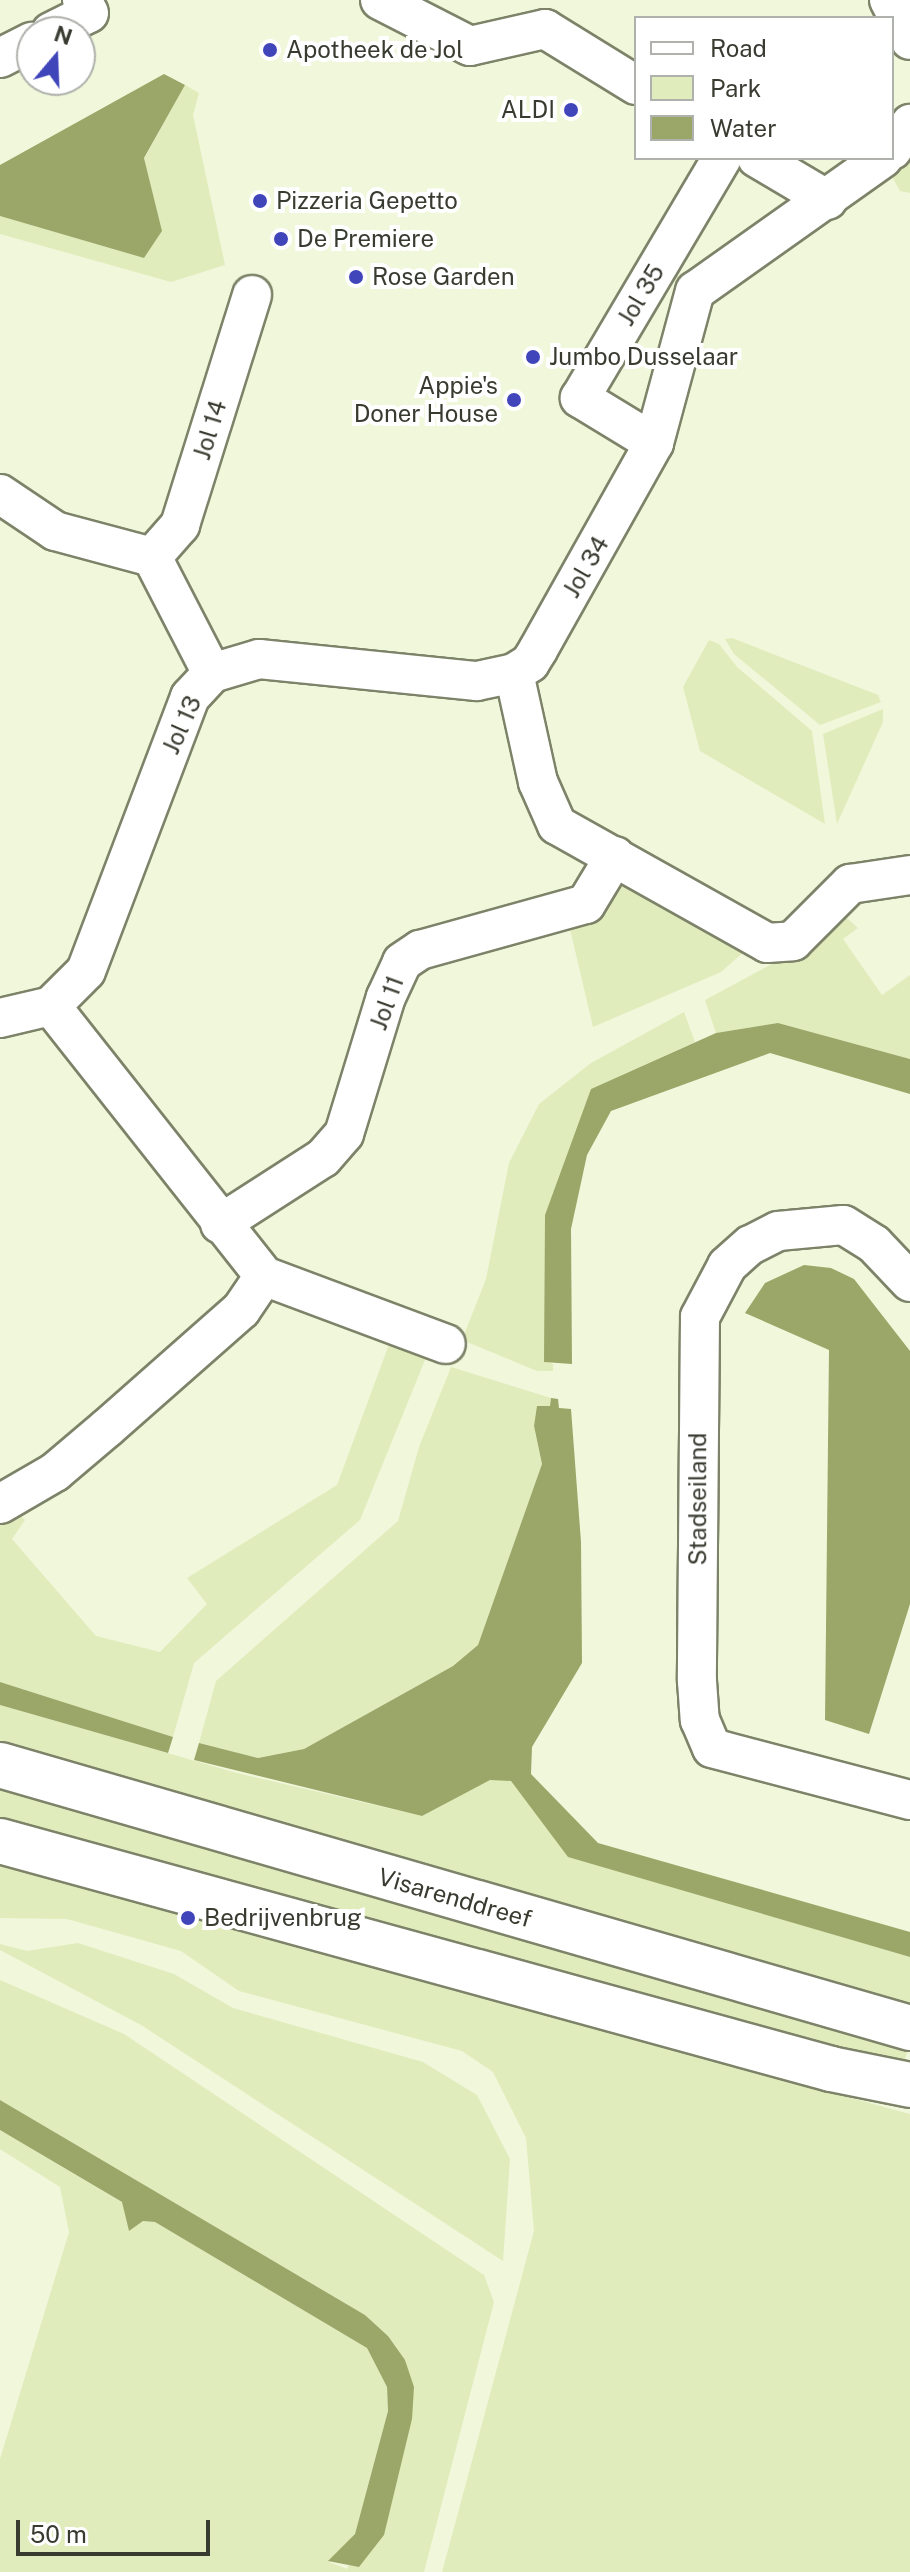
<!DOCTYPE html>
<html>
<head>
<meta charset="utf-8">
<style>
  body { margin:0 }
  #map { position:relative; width:910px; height:2572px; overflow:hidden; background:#f0f7db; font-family:"Public Sans",sans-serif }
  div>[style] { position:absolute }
  .green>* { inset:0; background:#e1ecbc; transform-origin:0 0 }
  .water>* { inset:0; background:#9aa768 }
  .roads { filter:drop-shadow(2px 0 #7d8369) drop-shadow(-2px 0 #7d8369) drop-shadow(0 2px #7d8369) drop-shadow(0 -2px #7d8369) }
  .minor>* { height:38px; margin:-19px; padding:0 19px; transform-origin:19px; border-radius:19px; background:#fff }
  .major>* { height:44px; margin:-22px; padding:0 22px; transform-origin:22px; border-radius:22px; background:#fff }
  .dots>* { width:22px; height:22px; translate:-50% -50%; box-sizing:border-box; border:4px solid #fff; border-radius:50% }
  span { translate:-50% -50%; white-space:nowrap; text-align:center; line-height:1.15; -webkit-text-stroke:8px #fff; paint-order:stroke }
  .poi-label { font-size:24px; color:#383b30 }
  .left { translate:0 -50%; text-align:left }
  .right { translate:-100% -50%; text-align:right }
  .street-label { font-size:24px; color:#383b30 }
  .legend { position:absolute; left:634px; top:16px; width:260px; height:144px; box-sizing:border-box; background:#fff; border:2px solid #afb1ac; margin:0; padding:10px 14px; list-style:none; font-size:24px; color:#383b30 }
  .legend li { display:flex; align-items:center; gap:16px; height:40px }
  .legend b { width:40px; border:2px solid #afb1ac }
  .north { position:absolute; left:16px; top:16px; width:80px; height:80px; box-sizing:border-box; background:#fff; border:2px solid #afb1ac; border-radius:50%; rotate:19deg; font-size:22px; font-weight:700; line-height:32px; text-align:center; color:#383b30 }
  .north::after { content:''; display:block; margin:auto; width:28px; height:36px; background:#4045ba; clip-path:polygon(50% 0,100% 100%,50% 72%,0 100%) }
  .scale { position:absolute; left:16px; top:2520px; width:194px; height:36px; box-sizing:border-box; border:4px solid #383b30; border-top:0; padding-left:10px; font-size:24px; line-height:28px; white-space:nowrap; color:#383b30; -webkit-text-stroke:6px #fff; paint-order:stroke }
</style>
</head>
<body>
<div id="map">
  <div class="green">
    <i style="clip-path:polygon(185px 85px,199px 93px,193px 115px,225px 265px,171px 282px,0 234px,0 216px,144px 258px,162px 231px,144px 159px)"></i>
    <i style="clip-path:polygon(910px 156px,910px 193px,900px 191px,889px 171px)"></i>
    <i style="clip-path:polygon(732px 638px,878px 695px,881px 702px,820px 725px,734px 654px,725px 639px)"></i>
    <i style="clip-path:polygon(709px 640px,719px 644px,737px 667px,812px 731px,825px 824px,700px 751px,683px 687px)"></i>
    <i style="clip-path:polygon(883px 709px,883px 722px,837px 824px,823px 734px)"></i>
    <i style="clip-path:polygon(623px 878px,746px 950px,721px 972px,593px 1027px,570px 929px,595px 922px)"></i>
    <i style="clip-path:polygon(839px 911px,858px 928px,843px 939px,882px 995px,910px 975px,910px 1059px,778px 1023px,716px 1033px,705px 1000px,809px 944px)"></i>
    <i style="clip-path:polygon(684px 1012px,695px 1042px,591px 1089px,544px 1361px,553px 1364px,553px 1371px,537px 1371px,462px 1340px,486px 1279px,509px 1163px,539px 1104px,591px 1063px)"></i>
    <i style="clip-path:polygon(391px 1339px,427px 1355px,360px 1520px,194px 1663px,173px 1737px,0 1682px,0 1517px,17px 1512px,25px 1520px,12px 1539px,96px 1636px,160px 1652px,207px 1604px,187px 1578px,337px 1485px)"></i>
    <i style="clip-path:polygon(451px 1367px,551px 1398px,550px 1406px,538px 1406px,534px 1426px,542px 1464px,478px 1645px,453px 1666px,304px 1749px,258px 1758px,199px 1743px,216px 1681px,398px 1521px,419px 1447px)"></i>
    <i style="clip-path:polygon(0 1705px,237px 1773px,422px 1816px,490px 1779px,511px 1781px,569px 1857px,910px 1957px,910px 2007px,0 1753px)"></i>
    <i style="left:0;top:1787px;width:945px;height:32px;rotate:16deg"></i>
    <i style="clip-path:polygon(0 1866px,127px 1892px,236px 1931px,910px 2114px,910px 2572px,442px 2572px,534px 2231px,526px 2138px,493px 2072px,462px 2051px,239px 1991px,181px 1951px,67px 1919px,0 1918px)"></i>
    <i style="clip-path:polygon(78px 1943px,174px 1974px,233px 2008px,423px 2062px,477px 2095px,510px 2159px,503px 2261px,141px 2025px,0 1950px,0 1944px,27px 1951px)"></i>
    <i style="clip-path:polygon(0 1980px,124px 2034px,484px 2275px,494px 2302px,424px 2572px,0 2572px,0 2459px,69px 2232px,60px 2187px,0 2149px,0 2130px,123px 2203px,129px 2230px,143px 2221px,155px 2222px,367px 2348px,387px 2387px,388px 2411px,355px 2534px,329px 2562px,347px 2569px,412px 2419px,388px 2336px,365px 2315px,0 2100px)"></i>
  </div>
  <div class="water">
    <i style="clip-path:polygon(164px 74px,185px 85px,144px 158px,162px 231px,144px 258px,0 216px,0 165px)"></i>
    <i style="clip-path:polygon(778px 1023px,910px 1059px,910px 1094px,770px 1053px,611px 1111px,587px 1155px,571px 1229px,572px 1364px,544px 1362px,545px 1215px,591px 1089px,716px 1033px)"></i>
    <i style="clip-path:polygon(804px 1265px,831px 1268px,854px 1279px,910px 1351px,910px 1604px,869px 1734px,825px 1720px,829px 1350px,745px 1313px,765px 1283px)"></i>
    <i style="clip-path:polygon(551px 1398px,558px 1399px,559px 1408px,571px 1409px,581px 1542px,582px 1663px,532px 1747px,531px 1774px,598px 1843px,910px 1932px,910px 1957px,568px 1857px,511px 1781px,490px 1780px,422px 1816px,194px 1760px,199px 1743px,258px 1758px,304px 1749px,453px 1666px,478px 1645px,542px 1464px,534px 1426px,537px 1406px,550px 1406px)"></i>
    <i style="clip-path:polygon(0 1682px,173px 1737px,168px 1753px,0 1705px)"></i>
    <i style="clip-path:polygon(0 2100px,365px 2315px,388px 2336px,405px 2360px,414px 2387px,412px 2419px,384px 2535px,359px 2567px,328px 2561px,355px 2534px,388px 2411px,387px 2387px,367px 2348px,155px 2222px,143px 2221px,129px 2231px,122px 2202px,0 2130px)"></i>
  </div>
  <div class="roads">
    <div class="minor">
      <i style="left:380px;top:0;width:101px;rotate:27.1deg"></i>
      <i style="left:470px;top:46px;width:77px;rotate:-12.8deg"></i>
      <i style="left:545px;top:29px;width:107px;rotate:31.6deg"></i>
      <i style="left:889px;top:0;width:45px;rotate:62.3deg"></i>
      <i style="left:51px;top:32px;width:42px;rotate:-26.6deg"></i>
      <i style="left:89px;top:13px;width:15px;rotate:-118deg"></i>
      <i style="left:0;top:58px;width:36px;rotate:-27deg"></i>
      <i style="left:892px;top:150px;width:32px;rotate:-55deg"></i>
      <i style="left:757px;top:158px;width:82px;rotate:30.6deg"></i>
      <i style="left:883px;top:158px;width:230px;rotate:144.7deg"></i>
      <i style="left:695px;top:291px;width:157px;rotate:105.1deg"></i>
      <i style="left:654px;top:443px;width:237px;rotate:119.3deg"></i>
      <i style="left:538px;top:650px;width:15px;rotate:122deg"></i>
      <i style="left:530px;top:663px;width:19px;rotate:148deg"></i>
      <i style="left:514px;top:673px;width:112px;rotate:77.6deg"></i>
      <i style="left:538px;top:782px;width:47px;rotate:66.2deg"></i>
      <i style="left:557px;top:825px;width:241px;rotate:29.3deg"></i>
      <i style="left:767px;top:943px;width:26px;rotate:-4deg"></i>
      <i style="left:793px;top:941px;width:81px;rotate:-45deg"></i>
      <i style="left:850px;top:884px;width:61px;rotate:-8.5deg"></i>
      <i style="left:654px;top:443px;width:87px;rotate:-148.7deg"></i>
      <i style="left:580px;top:398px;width:279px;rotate:-59.4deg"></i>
      <i style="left:0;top:494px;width:66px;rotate:33.9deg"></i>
      <i style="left:55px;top:531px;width:100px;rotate:15deg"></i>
      <i style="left:152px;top:557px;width:43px;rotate:-48.8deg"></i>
      <i style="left:180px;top:525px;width:241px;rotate:-72.6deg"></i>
      <i style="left:152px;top:557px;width:131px;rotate:62.7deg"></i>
      <i style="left:51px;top:1006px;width:344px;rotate:51.7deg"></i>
      <i style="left:264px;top:1276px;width:194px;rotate:20.5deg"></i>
      <i style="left:0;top:1018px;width:52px;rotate:-13.2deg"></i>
      <i style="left:51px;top:1006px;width:49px;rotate:-45deg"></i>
      <i style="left:86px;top:971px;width:293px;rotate:-69.2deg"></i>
      <i style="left:190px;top:697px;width:33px;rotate:-47deg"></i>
      <i style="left:212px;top:673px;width:49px;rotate:-16.6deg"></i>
      <i style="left:259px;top:659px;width:219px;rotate:5.8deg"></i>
      <i style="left:477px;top:681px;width:38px;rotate:-12deg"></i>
      <i style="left:220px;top:1224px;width:122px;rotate:-32.7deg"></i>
      <i style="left:323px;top:1158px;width:32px;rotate:-49deg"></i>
      <i style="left:344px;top:1134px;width:143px;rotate:-73deg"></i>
      <i style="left:386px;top:997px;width:38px;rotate:-65deg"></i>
      <i style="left:402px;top:962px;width:22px;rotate:-34deg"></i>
      <i style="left:420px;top:950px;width:172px;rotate:-15.5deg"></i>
      <i style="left:586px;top:904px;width:56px;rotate:-58.9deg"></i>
      <i style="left:910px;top:1282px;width:52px;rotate:-133.5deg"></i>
      <i style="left:874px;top:1244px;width:36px;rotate:-148deg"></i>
      <i style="left:843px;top:1225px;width:65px;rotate:174.7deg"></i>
      <i style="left:778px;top:1231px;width:31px;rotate:153deg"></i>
      <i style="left:750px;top:1245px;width:31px;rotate:138deg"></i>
      <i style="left:727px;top:1266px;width:58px;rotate:117.9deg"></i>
      <i style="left:700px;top:1317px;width:364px;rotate:90.5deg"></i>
      <i style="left:697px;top:1681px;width:39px;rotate:86deg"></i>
      <i style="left:700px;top:1720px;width:30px;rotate:67deg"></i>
      <i style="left:712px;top:1748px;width:205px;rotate:14.7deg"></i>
      <i style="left:0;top:1504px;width:64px;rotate:-30.2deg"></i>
      <i style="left:55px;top:1472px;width:68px;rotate:-40.2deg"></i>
      <i style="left:107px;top:1428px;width:179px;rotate:-41.4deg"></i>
      <i style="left:241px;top:1310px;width:41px;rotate:-55.9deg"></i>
    </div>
    <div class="major">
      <i style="left:0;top:1765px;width:947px;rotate:16.12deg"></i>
      <i style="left:0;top:1841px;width:862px;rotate:15.34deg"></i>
      <i style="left:831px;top:2069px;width:81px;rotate:11.4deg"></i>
    </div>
  </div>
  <div class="dots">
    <i style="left:270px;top:50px;background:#4045ba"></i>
    <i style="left:571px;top:110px;background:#4045ba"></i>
    <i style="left:260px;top:201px;background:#4045ba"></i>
    <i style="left:281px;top:239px;background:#4045ba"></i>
    <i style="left:356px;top:277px;background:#4045ba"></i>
    <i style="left:533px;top:357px;background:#4045ba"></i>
    <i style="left:514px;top:400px;background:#4045ba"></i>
    <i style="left:188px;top:1918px;background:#4045ba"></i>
  </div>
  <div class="poi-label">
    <span class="left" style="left:286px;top:50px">Apotheek de Jol</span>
    <span class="right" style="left:555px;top:110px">ALDI</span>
    <span class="left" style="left:276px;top:201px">Pizzeria Gepetto</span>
    <span class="left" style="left:297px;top:239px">De Premiere</span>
    <span class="left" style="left:372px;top:277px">Rose Garden</span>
    <span class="left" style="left:549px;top:357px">Jumbo Dusselaar</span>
    <span class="right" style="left:498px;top:400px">Appie's<br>Doner House</span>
    <span class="left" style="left:204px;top:1918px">Bedrijvenbrug</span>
  </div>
  <div class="street-label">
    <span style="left:641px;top:295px;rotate:-59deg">Jol 35</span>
    <span style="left:210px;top:430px;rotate:-73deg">Jol 14</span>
    <span style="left:586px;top:567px;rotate:-60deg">Jol 34</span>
    <span style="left:182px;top:725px;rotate:-66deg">Jol 13</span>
    <span style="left:387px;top:1003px;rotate:-70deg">Jol 11</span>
    <span style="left:698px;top:1499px;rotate:-90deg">Stadseiland</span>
    <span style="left:455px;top:1898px;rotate:16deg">Visarenddreef</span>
  </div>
  <ul class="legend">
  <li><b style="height:10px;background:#fff"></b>Road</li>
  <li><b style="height:22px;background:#e1ecbc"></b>Park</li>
  <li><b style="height:22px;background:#9aa768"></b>Water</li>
  </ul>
  <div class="north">N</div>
  <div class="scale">50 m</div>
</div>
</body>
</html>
